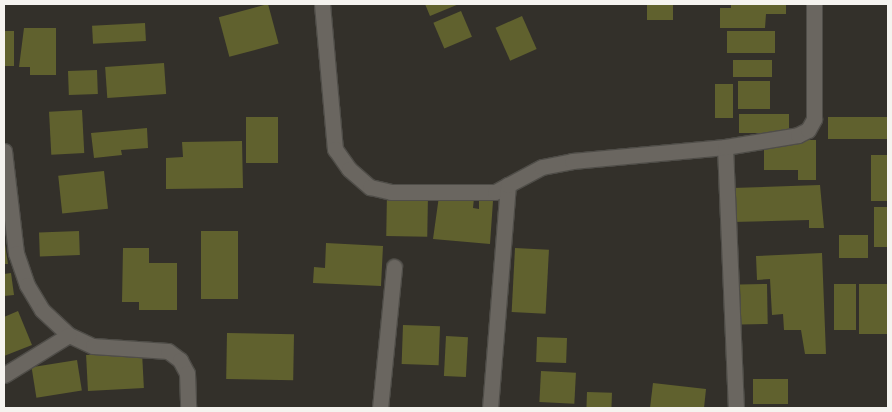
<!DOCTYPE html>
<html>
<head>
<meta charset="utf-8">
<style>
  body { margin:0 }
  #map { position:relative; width:892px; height:412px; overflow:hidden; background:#33302a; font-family:Jost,sans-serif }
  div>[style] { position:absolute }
  .building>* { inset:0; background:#60612e; transform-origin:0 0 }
  .roads { filter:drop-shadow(1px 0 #4f4d48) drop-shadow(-1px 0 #4f4d48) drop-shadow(0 1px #4f4d48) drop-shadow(0 -1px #4f4d48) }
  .minor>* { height:15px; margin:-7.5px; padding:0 7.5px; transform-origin:7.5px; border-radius:7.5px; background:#6a6660 }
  span { translate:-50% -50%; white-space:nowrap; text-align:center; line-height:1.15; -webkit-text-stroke:4px #292620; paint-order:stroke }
  .frame { position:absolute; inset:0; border:5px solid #f5f3ef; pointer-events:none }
</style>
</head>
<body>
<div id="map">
  <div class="building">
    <i style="left:268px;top:4px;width:41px;height:51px;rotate:75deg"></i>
    <i style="clip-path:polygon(425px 4px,459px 4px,430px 16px)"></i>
    <i style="left:647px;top:4px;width:26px;height:16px"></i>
    <i style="clip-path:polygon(731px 4px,786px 4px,786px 14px,766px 14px,765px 28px,720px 28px,720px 8px,731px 8px)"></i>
    <i style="left:461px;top:11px;width:28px;height:30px;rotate:67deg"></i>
    <i style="left:522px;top:16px;width:36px;height:29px;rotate:66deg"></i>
    <i style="left:145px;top:23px;width:18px;height:53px;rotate:87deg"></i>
    <i style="clip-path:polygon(24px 28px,56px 28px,56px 75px,30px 75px,30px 67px,19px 67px)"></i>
    <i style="left:4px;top:31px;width:10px;height:35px"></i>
    <i style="left:727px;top:31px;width:48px;height:22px"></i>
    <i style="left:733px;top:60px;width:39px;height:17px"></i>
    <i style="left:164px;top:63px;width:31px;height:59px;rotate:86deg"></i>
    <i style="left:97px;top:70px;width:24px;height:29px;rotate:88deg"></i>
    <i style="left:738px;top:81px;width:32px;height:28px"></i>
    <i style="left:715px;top:84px;width:18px;height:34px"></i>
    <i style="left:82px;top:110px;width:43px;height:33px;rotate:87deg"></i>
    <i style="left:739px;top:114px;width:50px;height:19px"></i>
    <i style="left:278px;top:117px;width:46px;height:32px;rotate:90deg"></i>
    <i style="left:828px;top:117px;width:60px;height:22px"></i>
    <i style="clip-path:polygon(147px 128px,148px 148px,121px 150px,122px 155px,94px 158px,91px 133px)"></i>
    <i style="clip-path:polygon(798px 140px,816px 140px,816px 180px,798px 180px,798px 170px,764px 170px,764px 144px,798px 143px)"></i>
    <i style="clip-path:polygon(242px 141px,243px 188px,166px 189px,166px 158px,183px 157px,182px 142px)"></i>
    <i style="left:871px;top:155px;width:17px;height:46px"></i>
    <i style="left:104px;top:171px;width:38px;height:46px;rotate:84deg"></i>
    <i style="clip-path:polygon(820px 185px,824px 228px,809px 228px,809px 220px,732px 222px,732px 188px)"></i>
    <i style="left:387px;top:193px;width:41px;height:43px;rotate:1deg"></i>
    <i style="clip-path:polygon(439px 196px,474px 198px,473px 208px,479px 209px,479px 200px,493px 201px,490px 244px,433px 239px)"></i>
    <i style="left:874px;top:207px;width:14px;height:40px"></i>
    <i style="left:79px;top:231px;width:24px;height:40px;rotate:88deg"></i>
    <i style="left:201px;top:231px;width:37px;height:68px"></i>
    <i style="left:839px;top:235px;width:29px;height:23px"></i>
    <i style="clip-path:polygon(4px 238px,8px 264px,4px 264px)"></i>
    <i style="clip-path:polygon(326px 243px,383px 246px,381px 286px,313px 283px,314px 267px,325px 268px)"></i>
    <i style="clip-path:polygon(123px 248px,149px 248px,149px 263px,177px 263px,177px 310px,139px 310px,139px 302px,122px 302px)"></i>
    <i style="left:515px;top:248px;width:34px;height:64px;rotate:3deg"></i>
    <i style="clip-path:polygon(822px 253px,826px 354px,805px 354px,801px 330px,784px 330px,783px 314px,772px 315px,770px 279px,757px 280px,756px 256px)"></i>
    <i style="clip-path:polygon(11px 273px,14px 295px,4px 296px,4px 274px)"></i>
    <i style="left:767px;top:284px;width:40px;height:27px;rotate:89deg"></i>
    <i style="left:834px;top:284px;width:22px;height:46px"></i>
    <i style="left:888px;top:284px;width:50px;height:29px;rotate:90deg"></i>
    <i style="clip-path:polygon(18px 311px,32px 345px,4px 356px,4px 317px)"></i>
    <i style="left:403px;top:325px;width:37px;height:39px;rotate:2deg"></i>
    <i style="left:227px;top:333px;width:67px;height:46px;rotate:1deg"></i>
    <i style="left:446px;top:336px;width:22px;height:40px;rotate:3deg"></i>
    <i style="left:537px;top:337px;width:30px;height:25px;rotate:2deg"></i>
    <i style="left:142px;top:352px;width:36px;height:56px;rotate:87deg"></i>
    <i style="left:77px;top:360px;width:31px;height:46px;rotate:81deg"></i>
    <i style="left:541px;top:371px;width:35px;height:31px;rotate:3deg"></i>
    <i style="left:753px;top:379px;width:35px;height:25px"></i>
    <i style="clip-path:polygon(653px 383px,706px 389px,704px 408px,650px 408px)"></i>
    <i style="left:587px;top:392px;width:25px;height:16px;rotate:2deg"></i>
  </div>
  <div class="roads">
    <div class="minor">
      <i style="left:322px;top:4px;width:146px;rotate:84.9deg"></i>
      <i style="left:335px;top:149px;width:24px;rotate:55deg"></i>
      <i style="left:349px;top:169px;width:28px;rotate:41deg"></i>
      <i style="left:370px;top:187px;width:22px;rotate:13deg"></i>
      <i style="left:391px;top:192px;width:104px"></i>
      <i style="left:495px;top:192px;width:15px;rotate:-28deg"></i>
      <i style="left:725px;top:147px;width:261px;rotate:87.6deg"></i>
      <i style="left:4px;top:151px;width:103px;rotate:83.3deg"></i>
      <i style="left:16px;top:253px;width:34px;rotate:71deg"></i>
      <i style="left:27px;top:285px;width:29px;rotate:59deg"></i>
      <i style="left:42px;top:310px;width:37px;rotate:43deg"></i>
      <i style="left:69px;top:335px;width:26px;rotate:25deg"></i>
      <i style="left:93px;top:346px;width:75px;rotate:3.8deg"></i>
      <i style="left:168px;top:351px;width:15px;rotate:37deg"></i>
      <i style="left:180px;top:360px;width:15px;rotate:62deg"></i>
      <i style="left:187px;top:373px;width:35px;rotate:88deg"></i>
      <i style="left:4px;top:375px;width:76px;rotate:-31.6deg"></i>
      <i style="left:380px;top:408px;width:142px;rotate:-84.3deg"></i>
      <i style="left:490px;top:408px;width:224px;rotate:-85.4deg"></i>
      <i style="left:508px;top:185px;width:38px;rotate:-28deg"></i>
      <i style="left:542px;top:167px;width:31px;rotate:-11deg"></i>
      <i style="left:572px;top:161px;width:154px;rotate:-5.2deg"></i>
      <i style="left:725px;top:147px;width:74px;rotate:-9.3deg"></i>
      <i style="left:798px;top:135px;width:11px;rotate:-27deg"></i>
      <i style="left:808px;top:130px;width:13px;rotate:-61deg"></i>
      <i style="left:814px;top:119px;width:115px;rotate:-90deg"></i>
    </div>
  </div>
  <div class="frame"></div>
</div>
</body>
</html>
